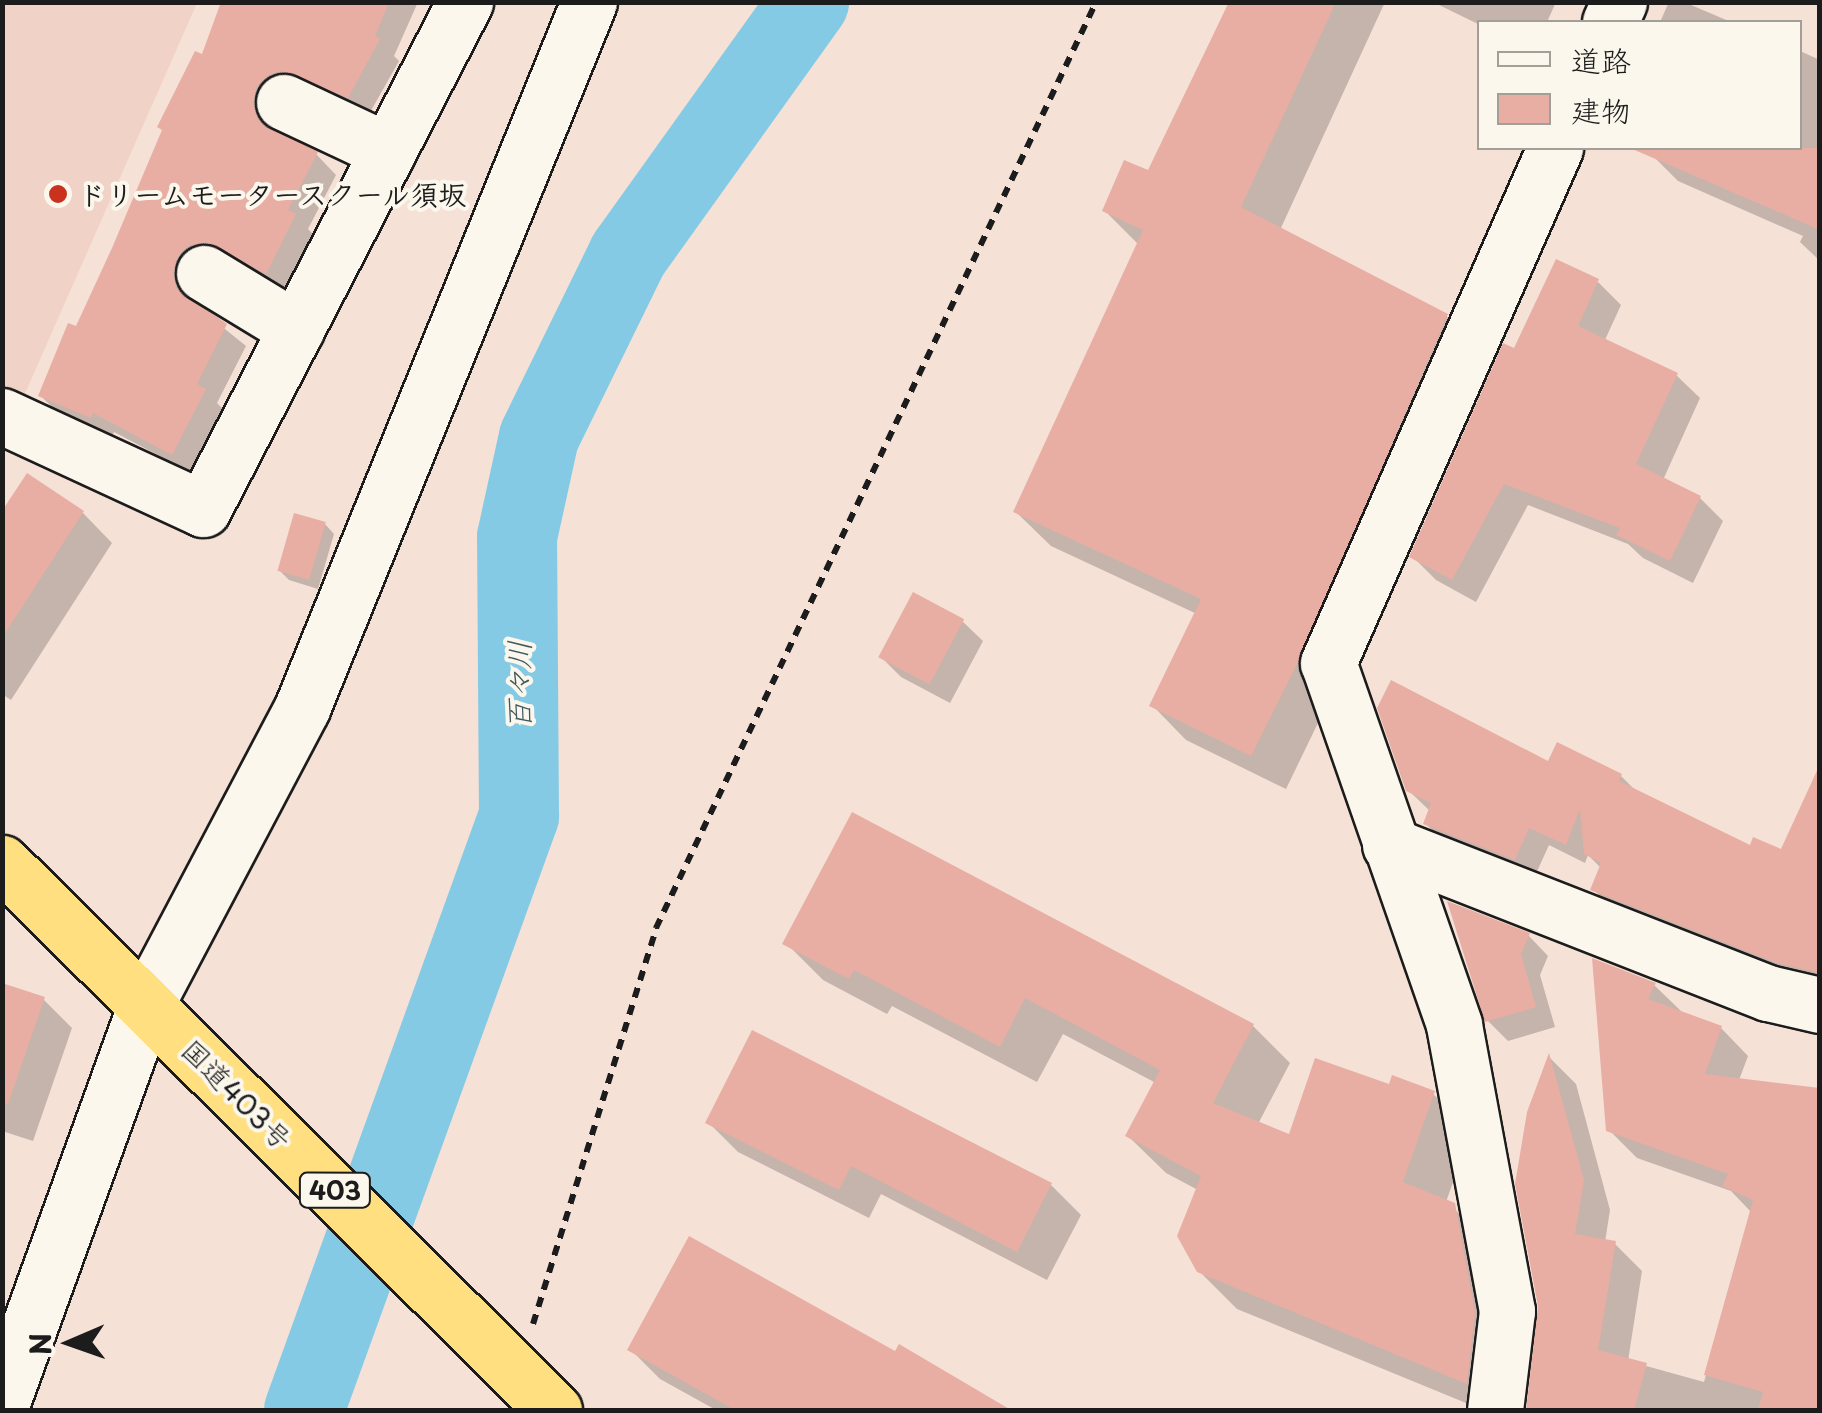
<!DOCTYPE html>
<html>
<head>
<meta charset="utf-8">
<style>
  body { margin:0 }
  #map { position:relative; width:1822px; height:1413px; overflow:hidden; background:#f5e1d6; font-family:"Playpen Sans","Klee One",sans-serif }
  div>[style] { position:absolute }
  .built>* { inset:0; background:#f1d2c7 }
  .shadow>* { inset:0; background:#0003 }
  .river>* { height:80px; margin:-40px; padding:0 40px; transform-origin:40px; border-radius:40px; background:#84cae5 }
  .building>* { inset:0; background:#e8aea3; transform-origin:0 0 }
  .path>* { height:6px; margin-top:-3px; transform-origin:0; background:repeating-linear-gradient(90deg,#1c1c1c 0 10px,transparent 0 18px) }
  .roads { filter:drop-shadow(2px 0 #1c1c1c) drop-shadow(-2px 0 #1c1c1c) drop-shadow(0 2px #1c1c1c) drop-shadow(0 -2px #1c1c1c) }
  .minor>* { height:55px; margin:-27.5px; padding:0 27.5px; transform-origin:27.5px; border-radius:27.5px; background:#fbf7ec }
  .highway>* { height:55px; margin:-27.5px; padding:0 27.5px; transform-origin:27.5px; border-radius:27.5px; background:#ffdf80 }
  .dots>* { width:28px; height:28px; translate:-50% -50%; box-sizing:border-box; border:5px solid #fbf7ec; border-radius:50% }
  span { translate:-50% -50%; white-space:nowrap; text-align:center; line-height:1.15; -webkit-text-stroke:8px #fbf7ec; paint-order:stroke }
  .shield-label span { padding:2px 8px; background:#fbf7ec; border:2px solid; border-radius:8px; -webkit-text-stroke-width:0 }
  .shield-label { font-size:25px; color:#1c1c1c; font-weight:700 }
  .poi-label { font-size:28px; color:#1c1c1c; font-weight:700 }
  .left { translate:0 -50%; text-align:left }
  .street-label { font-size:28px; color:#1c1c1c }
  .water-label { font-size:30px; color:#405962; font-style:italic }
  .frame { position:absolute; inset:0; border:5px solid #1c1c1c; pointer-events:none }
  .legend { position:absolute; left:1477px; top:20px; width:325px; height:130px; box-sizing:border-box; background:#fbf7ec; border:2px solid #a29f99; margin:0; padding:12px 18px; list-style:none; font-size:30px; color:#1c1c1c }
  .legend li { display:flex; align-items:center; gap:20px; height:50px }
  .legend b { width:50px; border:2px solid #a29f99 }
  .north { position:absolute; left:20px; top:1293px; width:100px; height:100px; -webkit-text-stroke:8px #fbf7ec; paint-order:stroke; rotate:268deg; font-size:28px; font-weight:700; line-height:40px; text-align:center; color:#1c1c1c }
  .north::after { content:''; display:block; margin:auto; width:35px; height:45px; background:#1c1c1c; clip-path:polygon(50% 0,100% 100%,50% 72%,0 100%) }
</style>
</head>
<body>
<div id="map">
  <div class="built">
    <i style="clip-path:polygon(3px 3px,197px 3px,23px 398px,3px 386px)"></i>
  </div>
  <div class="shadow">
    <i style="clip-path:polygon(224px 2px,418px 2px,394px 56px,399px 61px,368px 116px,272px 126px,274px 132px,316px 154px,336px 175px,308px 229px,315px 236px,287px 293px,192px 295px,194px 304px,246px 346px,217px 403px,225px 411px,192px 473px,114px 432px,112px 437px,61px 416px,41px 396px,77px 329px,204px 58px)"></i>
    <i style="clip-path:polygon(1229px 2px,1385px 2px,1280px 230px,1446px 316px,1481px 350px,1332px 694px,1286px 789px,1186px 740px,1152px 705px,1197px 614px,1051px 546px,1016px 512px,1139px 245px,1105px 211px,1149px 174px)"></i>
    <i style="clip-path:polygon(1433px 2px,1556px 2px,1547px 22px,1480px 25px)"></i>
    <i style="clip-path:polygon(1669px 2px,1684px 2px,1731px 22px,1660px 22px)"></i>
    <i style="clip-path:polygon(1800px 51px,1820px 60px,1820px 261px,1800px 242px,1803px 236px,1678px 181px,1652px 155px,1655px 148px,1800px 148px)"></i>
    <i style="clip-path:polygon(1598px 282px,1621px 305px,1604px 342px,1676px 375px,1700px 398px,1663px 480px,1700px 498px,1723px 521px,1693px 583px,1643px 558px,1628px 544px,1528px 505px,1476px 602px,1436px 580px,1412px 556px,1516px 352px)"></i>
    <i style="clip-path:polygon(83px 513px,112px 543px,11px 700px,2px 694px,2px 515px)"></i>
    <i style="clip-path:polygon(325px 524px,334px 534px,318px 589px,289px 580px,280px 571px)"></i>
    <i style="clip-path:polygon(962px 621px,983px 641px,950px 703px,901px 677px,881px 657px)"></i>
    <i style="clip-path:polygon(1549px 764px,1621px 776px,1639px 794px,1751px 848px,1782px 852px,1820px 770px,1820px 986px,1612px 908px,1593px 889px,1602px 869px,1588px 855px,1585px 863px,1549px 845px,1534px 878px,1445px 843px,1426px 824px,1430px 811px,1408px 790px)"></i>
    <i style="clip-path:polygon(853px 815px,1253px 1026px,1290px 1063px,1258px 1124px,1290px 1137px,1390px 1087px,1433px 1094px,1471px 1131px,1446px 1202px,1492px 1243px,1483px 1410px,1237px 1309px,1199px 1271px,1198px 1190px,1166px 1173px,1128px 1136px,1156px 1083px,1063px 1034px,1037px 1082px,892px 1006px,887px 1014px,823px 980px,786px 943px)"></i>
    <i style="clip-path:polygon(1528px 935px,1548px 956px,1540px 975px,1555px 1027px,1508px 1041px,1488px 1021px)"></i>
    <i style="clip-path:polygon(1595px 962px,1654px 985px,1682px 1012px,1721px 1028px,1748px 1056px,1739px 1080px,1820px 1091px,1820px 1410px,1531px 1410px,1540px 1306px,1550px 1058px,1576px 1084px,1610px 1210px,1605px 1242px,1614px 1243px,1642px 1271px,1628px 1361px,1704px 1382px,1752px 1213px,1731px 1191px,1637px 1158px,1609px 1130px)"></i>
    <i style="clip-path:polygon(2px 986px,44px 1000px,72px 1028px,33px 1141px,2px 1131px)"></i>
    <i style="clip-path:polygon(708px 1122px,1051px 1185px,1081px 1215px,1047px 1280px,881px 1194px,869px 1218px,738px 1152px)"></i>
    <i style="clip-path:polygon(900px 1347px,1006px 1410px,716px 1410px,660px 1379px,630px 1349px,896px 1354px)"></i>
  </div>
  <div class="river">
    <i style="left:304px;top:1410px;width:632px;rotate:-70.1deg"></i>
    <i style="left:519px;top:816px;width:279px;rotate:-90.4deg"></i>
    <i style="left:517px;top:537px;width:102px;rotate:-77.6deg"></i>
    <i style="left:539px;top:437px;width:203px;rotate:-63.9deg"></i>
    <i style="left:628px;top:255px;width:311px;rotate:-54.4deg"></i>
  </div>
  <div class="building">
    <i style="clip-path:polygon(221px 2px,389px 2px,375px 36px,380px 39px,348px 98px,282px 71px,267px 76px,256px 88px,253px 104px,259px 121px,318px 152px,288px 210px,296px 214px,266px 274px,206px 242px,188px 246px,177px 258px,173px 273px,177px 289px,227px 324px,197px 384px,206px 389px,172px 455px,93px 413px,91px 418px,38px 396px,68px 323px,76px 326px,112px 248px,162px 130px,157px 127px,195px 51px,202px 54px)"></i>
    <i style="clip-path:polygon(1229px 2px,1336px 2px,1241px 207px,1448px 314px,1299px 660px,1251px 756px,1149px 706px,1201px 599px,1013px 512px,1143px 230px,1102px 211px,1124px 160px,1148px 170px)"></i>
    <i style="clip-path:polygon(1630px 148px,1820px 148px,1820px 230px)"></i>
    <i style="clip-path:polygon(1556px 259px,1599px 279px,1578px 326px,1678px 373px,1636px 464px,1701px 496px,1670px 561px,1616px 535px,1620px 528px,1504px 484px,1452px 580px,1409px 557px,1503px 343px,1514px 348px)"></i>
    <i style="clip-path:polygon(27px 473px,84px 511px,2px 638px,2px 511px)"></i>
    <i style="left:294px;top:513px;width:33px;height:60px;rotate:16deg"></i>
    <i style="left:913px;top:592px;width:58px;height:74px;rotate:28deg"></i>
    <i style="clip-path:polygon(1391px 680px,1548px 761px,1557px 742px,1622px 774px,1619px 781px,1750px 845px,1753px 837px,1781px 849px,1820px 764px,1820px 973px,1777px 963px,1590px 890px,1601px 863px,1584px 854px,1580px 809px,1566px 845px,1529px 828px,1515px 860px,1423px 824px,1431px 803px,1406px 791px,1377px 708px)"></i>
    <i style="clip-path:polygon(852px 812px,1254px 1024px,1213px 1103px,1289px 1134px,1315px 1058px,1389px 1084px,1392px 1075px,1435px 1091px,1403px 1182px,1455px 1203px,1475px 1312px,1467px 1384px,1197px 1272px,1177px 1236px,1201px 1176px,1125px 1136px,1160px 1070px,1025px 998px,1000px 1047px,854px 970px,849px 979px,782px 944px)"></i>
    <i style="clip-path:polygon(1447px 901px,1530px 933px,1521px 954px,1536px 1007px,1485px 1022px)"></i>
    <i style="clip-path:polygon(1592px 958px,1656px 983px,1648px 999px,1722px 1026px,1705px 1074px,1820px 1088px,1820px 1410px,1758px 1410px,1763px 1392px,1704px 1375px,1753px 1200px,1722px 1186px,1728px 1174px,1606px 1131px)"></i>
    <i style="clip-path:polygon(2px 983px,45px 997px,8px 1104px,2px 1103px)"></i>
    <i style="clip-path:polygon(752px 1030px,1052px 1183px,1017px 1252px,851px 1166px,839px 1190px,705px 1123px)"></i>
    <i style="clip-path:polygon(1549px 1053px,1584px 1180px,1575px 1234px,1616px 1241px,1598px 1350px,1647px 1363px,1634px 1410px,1526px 1410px,1538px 1306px,1515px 1184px,1527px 1112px)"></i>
    <i style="clip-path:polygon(689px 1236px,895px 1351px,899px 1344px,1011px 1410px,735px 1410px,627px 1350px)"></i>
  </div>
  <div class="path">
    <i style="left:533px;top:1324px;width:415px;rotate:-72.7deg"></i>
    <i style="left:656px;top:928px;width:1025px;rotate:-64.58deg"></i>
  </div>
  <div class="roads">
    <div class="minor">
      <i style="left:1610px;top:22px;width:22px;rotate:-66deg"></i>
      <i style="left:284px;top:102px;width:115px;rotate:25.2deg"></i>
      <i style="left:204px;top:273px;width:108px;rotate:31.3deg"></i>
      <i style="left:2px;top:416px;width:221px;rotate:24.8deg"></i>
      <i style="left:203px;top:509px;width:571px;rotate:-62.67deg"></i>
      <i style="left:1390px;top:845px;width:406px;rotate:21.4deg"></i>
      <i style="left:1768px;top:993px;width:53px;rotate:13deg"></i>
      <i style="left:2px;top:1402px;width:423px;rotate:-70.1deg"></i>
      <i style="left:146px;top:1004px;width:335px;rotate:-62.2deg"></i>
      <i style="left:302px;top:708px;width:762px;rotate:-67.88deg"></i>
      <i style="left:1495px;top:1410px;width:100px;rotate:-83.1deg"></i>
      <i style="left:1507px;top:1311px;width:292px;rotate:-100.5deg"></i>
      <i style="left:1454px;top:1024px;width:382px;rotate:-109.2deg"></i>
      <i style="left:1328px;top:663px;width:563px;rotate:-66.21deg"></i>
    </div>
    <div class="highway">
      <i style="left:2px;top:863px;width:777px;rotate:44.74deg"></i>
    </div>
  </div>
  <div class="dots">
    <i style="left:58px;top:194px;background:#c8321e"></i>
  </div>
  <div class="shield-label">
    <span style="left:335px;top:1190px">403</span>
  </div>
  <div class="poi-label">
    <span class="left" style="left:78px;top:194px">ドリームモータースクール須坂</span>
  </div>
  <div class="street-label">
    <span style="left:237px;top:1094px;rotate:45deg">国道403号</span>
  </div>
  <div class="water-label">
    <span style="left:518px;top:685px;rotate:-90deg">百々川</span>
  </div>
  <div class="frame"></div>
  <ul class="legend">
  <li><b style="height:12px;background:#fbf7ec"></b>道路</li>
  <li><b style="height:28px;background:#e8aea3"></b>建物</li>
  </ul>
  <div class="north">N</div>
</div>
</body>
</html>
